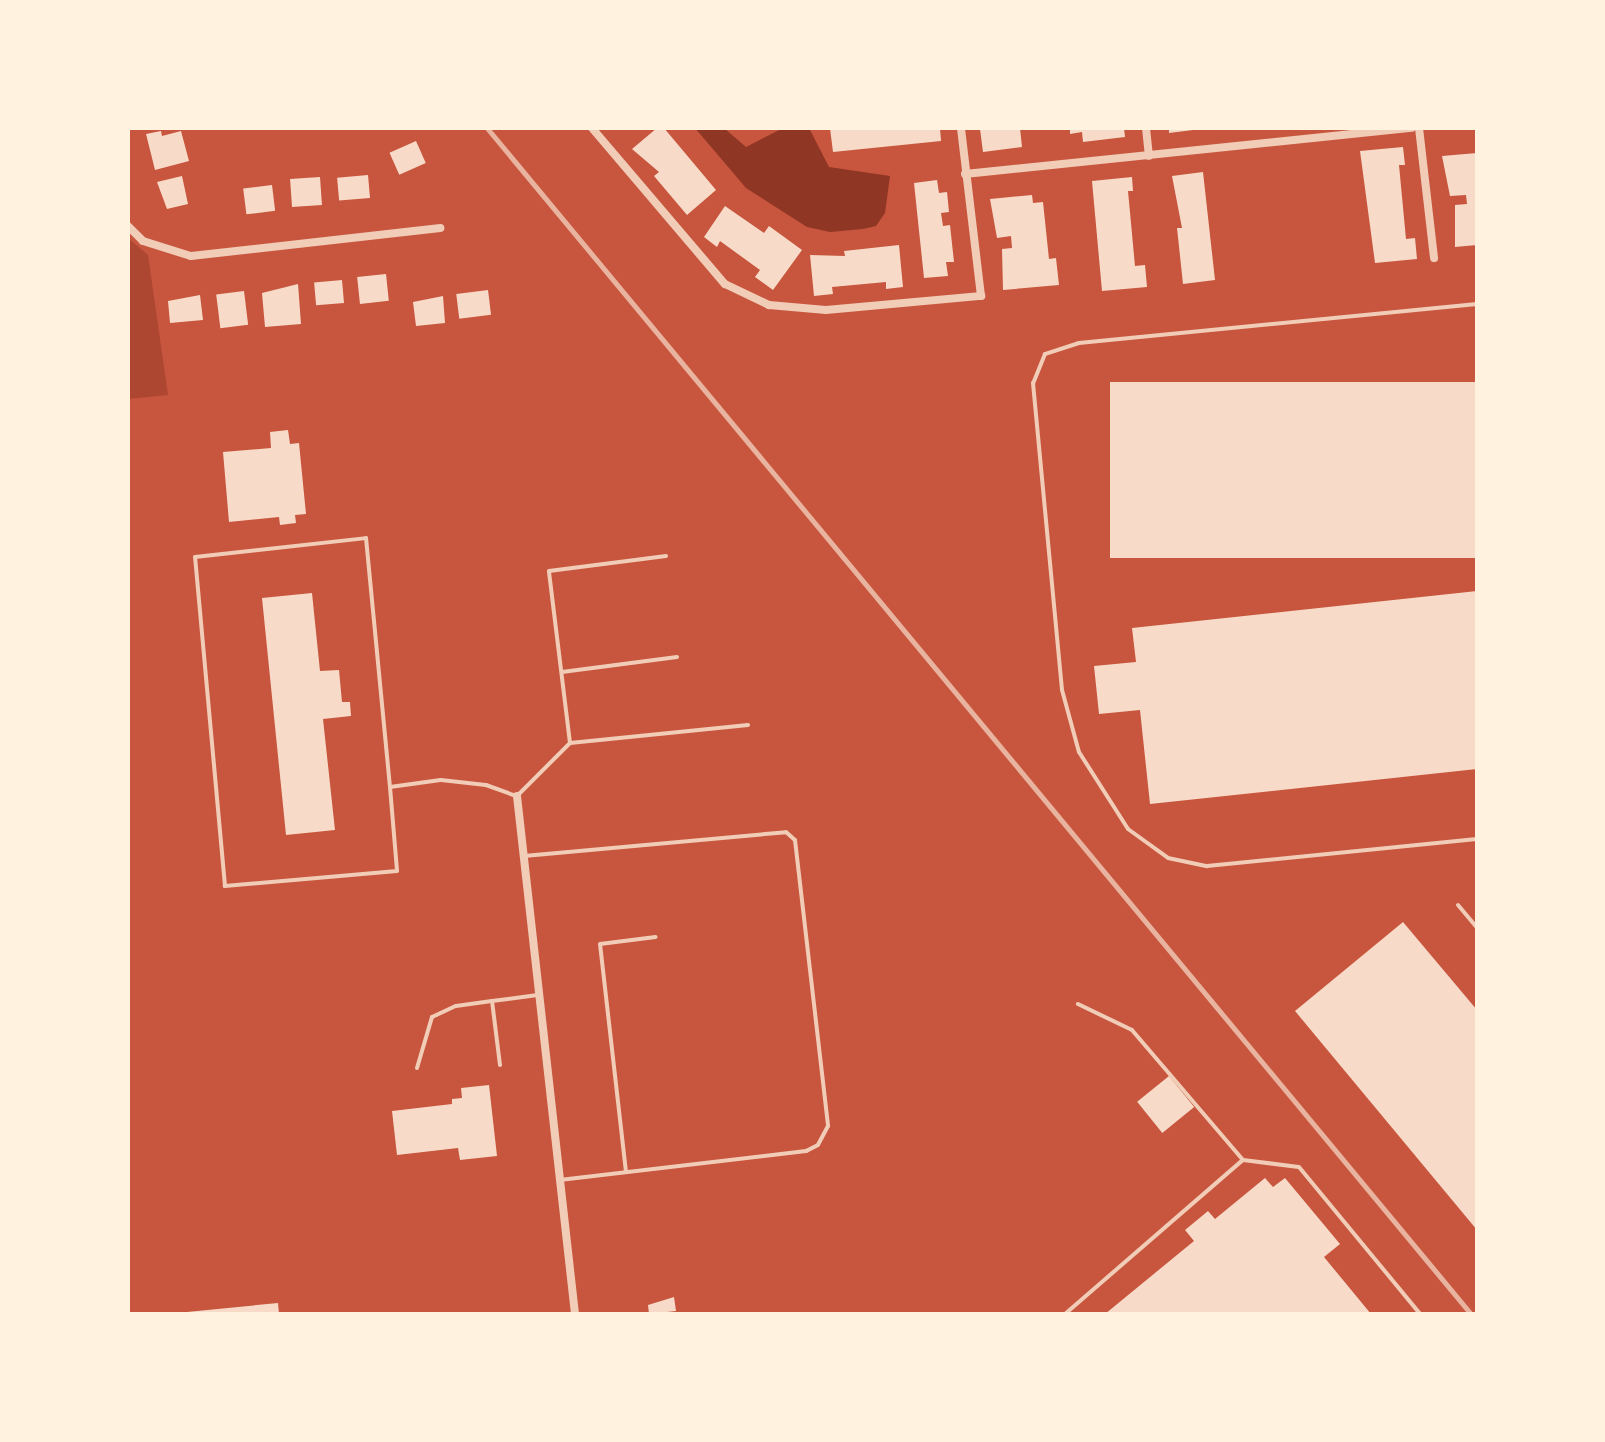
<!DOCTYPE html>
<html>
<head>
<meta charset="utf-8">
<style>
  body { margin:0 }
  #map { position:relative; width:1605px; height:1442px; overflow:hidden; background:#c8553d; font-family:Cabin,sans-serif }
  div>[style] { position:absolute }
  .green>* { inset:0; background:#ae4732 }
  .water>* { inset:0; background:#8f3625 }
  .building>* { inset:0; background:#f7dbc8; transform-origin:0 0 }
  .service>* { height:4px; margin:-2px; padding:0 2px; transform-origin:2px; border-radius:2px; background:#f1ccb7 }
  .minor>* { height:8px; margin:-4px; padding:0 4px; transform-origin:4px; border-radius:4px; background:#f1ccb7 }
  .rail>* { height:5px; margin:-2.5px; padding:0 2.5px; transform-origin:2.5px; border-radius:2.5px; background:#e9b49f }
  span { translate:-50% -50%; white-space:nowrap; text-align:center; line-height:1.15; -webkit-text-stroke:8px #fff3e0; paint-order:stroke }
  .frame { position:absolute; inset:0; border:130px solid #fff3e0; pointer-events:none }
</style>
</head>
<body>
<div id="map">
  <div class="green">
    <i style="clip-path:polygon(128px 238px,148px 255px,168px 395px,128px 399px)"></i>
  </div>
  <div class="water">
    <i style="clip-path:polygon(695px 128px,724px 128px,746px 147px,783px 128px,809px 128px,829px 167px,890px 176px,885px 213px,876px 226px,863px 229px,830px 232px,807px 227px,746px 188px)"></i>
  </div>
  <div class="building">
    <i style="clip-path:polygon(657px 128px,664px 128px,716px 190px,687px 215px,654px 176px,659px 172px,632px 149px)"></i>
    <i style="clip-path:polygon(830px 128px,940px 128px,941px 141px,833px 152px)"></i>
    <i style="clip-path:polygon(987px 128px,1020px 128px,1022px 147px,983px 152px,980px 129px)"></i>
    <i style="clip-path:polygon(1070px 128px,1124px 128px,1125px 137px,1083px 142px,1082px 132px,1070px 134px)"></i>
    <i style="clip-path:polygon(1169px 128px,1193px 128px,1193px 130px,1169px 133px)"></i>
    <i style="clip-path:polygon(161px 131px,162px 136px,181px 131px,189px 161px,155px 170px,146px 134px)"></i>
    <i style="left:416px;top:141px;width:24px;height:29px;rotate:66deg"></i>
    <i style="clip-path:polygon(1403px 147px,1405px 165px,1399px 165px,1406px 239px,1415px 238px,1417px 259px,1375px 263px,1360px 151px)"></i>
    <i style="clip-path:polygon(1477px 153px,1477px 245px,1455px 247px,1455px 205px,1467px 204px,1466px 195px,1450px 196px,1442px 156px)"></i>
    <i style="clip-path:polygon(1203px 172px,1215px 280px,1183px 284px,1177px 228px,1182px 228px,1172px 176px)"></i>
    <i style="left:368px;top:175px;width:23px;height:31px;rotate:85deg"></i>
    <i style="clip-path:polygon(182px 176px,188px 204px,167px 209px,157px 182px)"></i>
    <i style="left:320px;top:177px;width:28px;height:30px;rotate:86deg"></i>
    <i style="clip-path:polygon(1132px 177px,1133px 191px,1128px 191px,1135px 266px,1145px 265px,1147px 287px,1102px 291px,1092px 181px)"></i>
    <i style="clip-path:polygon(937px 180px,939px 193px,947px 192px,949px 212px,941px 213px,943px 226px,950px 225px,954px 262px,946px 262px,948px 276px,924px 278px,914px 183px)"></i>
    <i style="left:272px;top:185px;width:26px;height:29px;rotate:83deg"></i>
    <i style="clip-path:polygon(1032px 195px,1033px 203px,1043px 202px,1049px 259px,1056px 258px,1059px 285px,1003px 290px,1002px 249px,1012px 248px,1011px 236px,997px 238px,990px 199px)"></i>
    <i style="clip-path:polygon(725px 206px,764px 233px,769px 226px,802px 250px,773px 290px,755px 277px,760px 270px,720px 241px,717px 247px,704px 237px)"></i>
    <i style="clip-path:polygon(899px 245px,903px 287px,886px 289px,886px 282px,832px 287px,833px 294px,814px 296px,810px 255px,845px 256px,844px 251px)"></i>
    <i style="left:386px;top:274px;width:27px;height:29px;rotate:84deg"></i>
    <i style="left:342px;top:280px;width:23px;height:28px;rotate:85deg"></i>
    <i style="clip-path:polygon(298px 284px,301px 324px,265px 327px,262px 293px)"></i>
    <i style="left:488px;top:290px;width:25px;height:32px;rotate:83deg"></i>
    <i style="left:244px;top:291px;width:34px;height:28px;rotate:83deg"></i>
    <i style="clip-path:polygon(200px 295px,203px 320px,170px 323px,168px 301px)"></i>
    <i style="clip-path:polygon(443px 296px,445px 323px,416px 326px,413px 302px)"></i>
    <i style="left:1477px;top:382px;width:176px;height:367px;rotate:90deg"></i>
    <i style="clip-path:polygon(288px 430px,290px 444px,299px 443px,306px 514px,295px 515px,296px 523px,280px 525px,279px 517px,229px 522px,223px 452px,271px 448px,270px 432px)"></i>
    <i style="clip-path:polygon(1477px 591px,1477px 769px,1150px 804px,1140px 710px,1099px 714px,1094px 666px,1136px 662px,1132px 628px)"></i>
    <i style="clip-path:polygon(312px 593px,320px 671px,339px 670px,342px 702px,350px 702px,351px 716px,323px 719px,335px 830px,286px 835px,262px 598px)"></i>
    <i style="clip-path:polygon(1403px 922px,1477px 1010px,1477px 1230px,1295px 1011px)"></i>
    <i style="left:1169px;top:1076px;width:40px;height:41px;rotate:51deg"></i>
    <i style="clip-path:polygon(489px 1085px,497px 1156px,460px 1160px,458px 1148px,397px 1155px,392px 1111px,452px 1104px,452px 1099px,462px 1098px,461px 1088px)"></i>
    <i style="clip-path:polygon(1265px 1178px,1273px 1187px,1285px 1178px,1340px 1244px,1324px 1257px,1371px 1314px,1105px 1314px,1194px 1241px,1185px 1230px,1208px 1211px,1215px 1219px)"></i>
    <i style="clip-path:polygon(674px 1297px,676px 1311px,649px 1314px,648px 1305px)"></i>
    <i style="clip-path:polygon(278px 1303px,279px 1314px,187px 1314px,187px 1312px)"></i>
  </div>
  <div class="service">
    <i style="left:1477px;top:304px;width:400px;rotate:174.4deg"></i>
    <i style="left:1079px;top:343px;width:36px;rotate:162deg"></i>
    <i style="left:1045px;top:354px;width:31px;rotate:112deg"></i>
    <i style="left:1033px;top:383px;width:308px;rotate:84.6deg"></i>
    <i style="left:1062px;top:690px;width:64px;rotate:74.7deg"></i>
    <i style="left:1079px;top:752px;width:91px;rotate:57.5deg"></i>
    <i style="left:1128px;top:829px;width:49px;rotate:35.9deg"></i>
    <i style="left:1168px;top:858px;width:40px;rotate:12deg"></i>
    <i style="left:1207px;top:866px;width:271px;rotate:-5.7deg"></i>
    <i style="left:562px;top:672px;width:116px;rotate:-7.4deg"></i>
    <i style="left:570px;top:743px;width:173px;rotate:-97deg"></i>
    <i style="left:549px;top:571px;width:118px;rotate:-7.3deg"></i>
    <i style="left:390px;top:787px;width:84px;rotate:85.2deg"></i>
    <i style="left:397px;top:871px;width:173px;rotate:175deg"></i>
    <i style="left:225px;top:886px;width:330px;rotate:-95.2deg"></i>
    <i style="left:195px;top:557px;width:172px;rotate:-6.3deg"></i>
    <i style="left:366px;top:538px;width:250px;rotate:84.5deg"></i>
    <i style="left:390px;top:787px;width:51px;rotate:-7.8deg"></i>
    <i style="left:441px;top:780px;width:45px;rotate:6.3deg"></i>
    <i style="left:486px;top:785px;width:33px;rotate:20deg"></i>
    <i style="left:517px;top:796px;width:75px;rotate:-45deg"></i>
    <i style="left:570px;top:743px;width:179px;rotate:-5.8deg"></i>
    <i style="left:524px;top:856px;width:263px;rotate:-5.2deg"></i>
    <i style="left:786px;top:832px;width:12px;rotate:42deg"></i>
    <i style="left:795px;top:840px;width:288px;rotate:83.4deg"></i>
    <i style="left:828px;top:1126px;width:21px;rotate:118deg"></i>
    <i style="left:818px;top:1145px;width:13px;rotate:153deg"></i>
    <i style="left:806px;top:1151px;width:248px;rotate:173.3deg"></i>
    <i style="left:1458px;top:905px;width:30px;rotate:50deg"></i>
    <i style="left:500px;top:1065px;width:64px;rotate:-97.1deg"></i>
    <i style="left:492px;top:1001px;width:46px;rotate:-7.4deg"></i>
    <i style="left:417px;top:1068px;width:53px;rotate:-73.6deg"></i>
    <i style="left:432px;top:1017px;width:26px;rotate:-25deg"></i>
    <i style="left:456px;top:1006px;width:36px;rotate:-8deg"></i>
    <i style="left:1243px;top:1160px;width:56px;rotate:7.1deg"></i>
    <i style="left:1299px;top:1167px;width:190px;rotate:50.5deg"></i>
    <i style="left:626px;top:1172px;width:229px;rotate:-96.5deg"></i>
    <i style="left:600px;top:944px;width:56px;rotate:-7.1deg"></i>
    <i style="left:1065px;top:1314px;width:235px;rotate:-40.9deg"></i>
    <i style="left:1243px;top:1160px;width:171px;rotate:-130.5deg"></i>
    <i style="left:1132px;top:1030px;width:60px;rotate:-154.3deg"></i>
  </div>
  <div class="minor">
    <i style="left:592px;top:128px;width:205px;rotate:49.6deg"></i>
    <i style="left:725px;top:284px;width:49px;rotate:25.5deg"></i>
    <i style="left:769px;top:305px;width:57px;rotate:5deg"></i>
    <i style="left:826px;top:310px;width:156px;rotate:-5.2deg"></i>
    <i style="left:981px;top:296px;width:169px;rotate:-96.8deg"></i>
    <i style="left:1146px;top:128px;width:28px;rotate:84deg"></i>
    <i style="left:1419px;top:128px;width:131px;rotate:83.4deg"></i>
    <i style="left:965px;top:174px;width:449px;rotate:-5.9deg"></i>
    <i style="left:128px;top:226px;width:21px;rotate:45deg"></i>
    <i style="left:143px;top:241px;width:50px;rotate:17.4deg"></i>
    <i style="left:191px;top:256px;width:251px;rotate:-6.4deg"></i>
    <i style="left:517px;top:796px;width:521px;rotate:83.61deg"></i>
  </div>
  <div class="rail">
    <i style="left:487px;top:128px;width:1541px;rotate:50.32deg"></i>
  </div>
  <div class="frame"></div>
</div>
</body>
</html>
